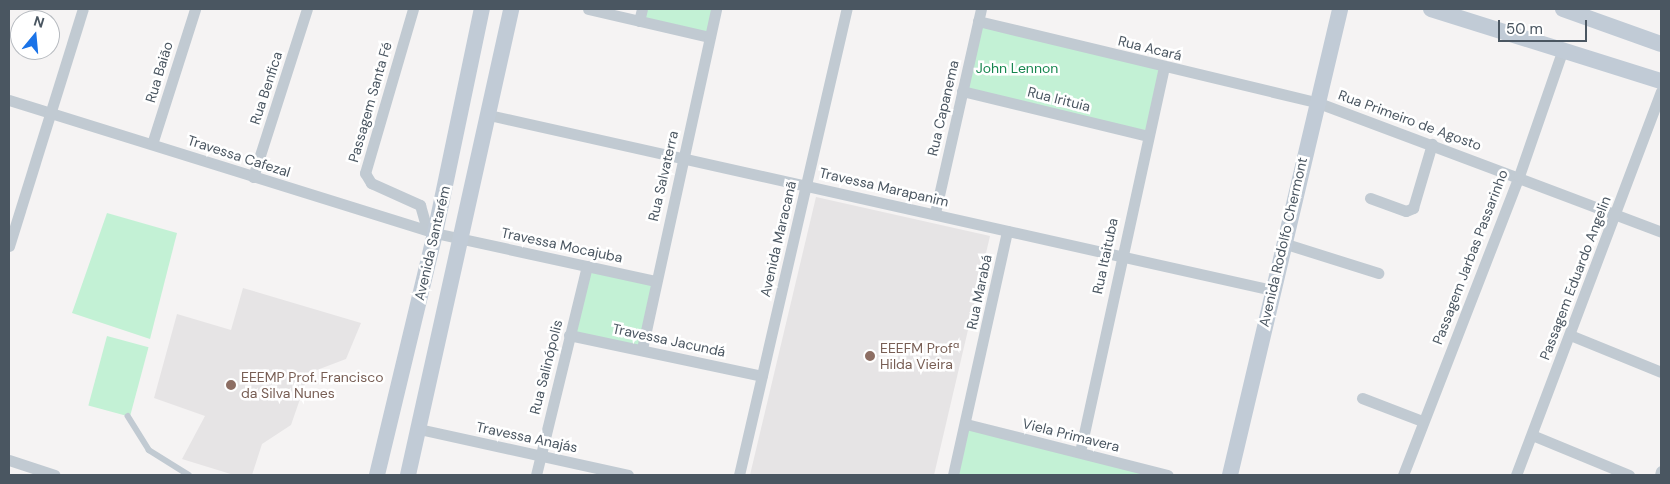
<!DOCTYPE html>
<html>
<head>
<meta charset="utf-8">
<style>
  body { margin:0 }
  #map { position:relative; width:1670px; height:484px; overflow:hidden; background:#f5f3f3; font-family:"DM Sans",sans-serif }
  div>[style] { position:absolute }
  .education>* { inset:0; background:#e6e4e5 }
  .green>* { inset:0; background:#c3f1d5; transform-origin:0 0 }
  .lane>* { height:5.5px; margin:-2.75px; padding:0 2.75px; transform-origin:2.75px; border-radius:2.75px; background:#c1cad2 }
  .street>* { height:11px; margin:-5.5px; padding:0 5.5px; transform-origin:5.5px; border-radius:5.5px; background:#c1cad2 }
  .secondary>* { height:16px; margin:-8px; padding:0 8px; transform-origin:8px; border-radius:8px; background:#c1cbd6 }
  .dots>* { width:14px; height:14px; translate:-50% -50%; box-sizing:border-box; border:2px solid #fff; border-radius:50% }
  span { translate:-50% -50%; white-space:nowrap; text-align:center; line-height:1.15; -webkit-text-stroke:5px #fff; paint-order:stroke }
  .street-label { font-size:14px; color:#4a5661 }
  .park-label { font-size:14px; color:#17864f }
  .education-label { font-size:14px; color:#785e54 }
  .left { translate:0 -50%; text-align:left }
  .frame { position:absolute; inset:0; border:10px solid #4a5661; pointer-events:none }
  .north { position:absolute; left:10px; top:10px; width:50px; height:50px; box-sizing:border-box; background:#fff; border:1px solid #b7bbc0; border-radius:50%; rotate:17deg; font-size:14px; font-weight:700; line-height:20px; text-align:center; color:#4a5661 }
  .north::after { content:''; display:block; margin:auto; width:18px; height:22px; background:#1a73e8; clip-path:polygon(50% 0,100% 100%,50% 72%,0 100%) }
  .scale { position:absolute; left:1498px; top:20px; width:89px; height:22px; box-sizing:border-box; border:2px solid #4a5661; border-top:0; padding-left:6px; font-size:15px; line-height:18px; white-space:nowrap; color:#4a5661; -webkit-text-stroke:4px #fff; paint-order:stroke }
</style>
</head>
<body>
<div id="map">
  <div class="education">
    <i style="clip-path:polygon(816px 197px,990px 236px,934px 475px,750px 475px)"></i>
    <i style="clip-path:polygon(243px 288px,361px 323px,346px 359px,309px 373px,291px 425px,262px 444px,252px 475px,234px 475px,182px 459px,205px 416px,154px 398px,177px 314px,231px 330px)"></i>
  </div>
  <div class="green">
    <i style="clip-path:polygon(642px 9px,716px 9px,709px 37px,639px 21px)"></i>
    <i style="left:978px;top:21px;width:192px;height:72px;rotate:14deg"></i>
    <i style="clip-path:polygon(107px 213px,177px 233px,150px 339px,72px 313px)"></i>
    <i style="left:587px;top:266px;width:70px;height:71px;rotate:12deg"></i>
    <i style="left:107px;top:336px;width:43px;height:72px;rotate:15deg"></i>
    <i style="clip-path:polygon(966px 424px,1168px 475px,953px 475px)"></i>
  </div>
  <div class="lane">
    <i style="left:128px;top:416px;width:40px;rotate:58deg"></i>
    <i style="left:149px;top:450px;width:47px;rotate:32deg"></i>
  </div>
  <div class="street">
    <i style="left:413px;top:9px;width:171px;rotate:106.3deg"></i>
    <i style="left:365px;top:173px;width:12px;rotate:59deg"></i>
    <i style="left:371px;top:183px;width:54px;rotate:24.2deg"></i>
    <i style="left:420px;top:205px;width:26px;rotate:74deg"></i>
    <i style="left:588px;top:9px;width:124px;rotate:13deg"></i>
    <i style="left:639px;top:21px;width:12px;rotate:-76deg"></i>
    <i style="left:978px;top:21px;width:348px;rotate:13.5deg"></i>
    <i style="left:1316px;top:102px;width:369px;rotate:20.6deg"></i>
    <i style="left:962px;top:91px;width:191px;rotate:13.6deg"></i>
    <i style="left:9px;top:100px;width:446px;rotate:17.3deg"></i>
    <i style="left:435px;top:233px;width:225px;rotate:12.3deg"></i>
    <i style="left:489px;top:115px;width:802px;rotate:12.6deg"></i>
    <i style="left:152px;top:144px;width:142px;rotate:-72.3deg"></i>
    <i style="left:253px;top:177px;width:176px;rotate:-72.2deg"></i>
    <i style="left:1370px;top:198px;width:38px;rotate:20deg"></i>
    <i style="left:1406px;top:211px;width:8px;rotate:-23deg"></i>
    <i style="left:1413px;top:208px;width:67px;rotate:-73.5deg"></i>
    <i style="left:935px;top:213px;width:209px;rotate:-77.3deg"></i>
    <i style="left:1283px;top:243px;width:100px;rotate:17.5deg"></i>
    <i style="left:9px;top:246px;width:248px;rotate:-72.7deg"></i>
    <i style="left:569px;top:335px;width:197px;rotate:12deg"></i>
    <i style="left:1570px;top:335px;width:98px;rotate:22.1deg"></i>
    <i style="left:642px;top:349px;width:348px;rotate:-77.7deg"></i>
    <i style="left:1362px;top:398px;width:64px;rotate:21deg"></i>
    <i style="left:966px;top:424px;width:208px;rotate:14.2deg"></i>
    <i style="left:419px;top:429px;width:214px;rotate:12.4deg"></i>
    <i style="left:1532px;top:435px;width:105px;rotate:22.4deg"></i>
    <i style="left:1080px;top:452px;width:393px;rotate:-77.7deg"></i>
    <i style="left:9px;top:460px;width:48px;rotate:18.1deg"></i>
    <i style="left:536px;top:475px;width:215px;rotate:-76.3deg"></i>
    <i style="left:739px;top:475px;width:478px;rotate:-77deg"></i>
    <i style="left:953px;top:475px;width:250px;rotate:-77.5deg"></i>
    <i style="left:1403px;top:475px;width:321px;rotate:-68.8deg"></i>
    <i style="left:1519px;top:176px;width:134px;rotate:-70.9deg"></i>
    <i style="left:1516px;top:475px;width:410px;rotate:-69.3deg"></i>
    <i style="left:1660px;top:475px;width:4px;rotate:-76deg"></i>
  </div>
  <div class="secondary">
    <i style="left:1431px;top:9px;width:241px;rotate:17.4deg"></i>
    <i style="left:1563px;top:9px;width:104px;rotate:19.7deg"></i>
    <i style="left:377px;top:475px;width:249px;rotate:-76.5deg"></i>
    <i style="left:435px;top:233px;width:229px;rotate:-78.2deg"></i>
    <i style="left:408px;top:475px;width:477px;rotate:-77.5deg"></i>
    <i style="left:1230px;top:475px;width:479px;rotate:-76.7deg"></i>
  </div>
  <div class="dots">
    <i style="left:870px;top:356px;background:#8d6e63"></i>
    <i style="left:231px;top:385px;background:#8d6e63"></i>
  </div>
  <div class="street-label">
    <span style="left:1150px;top:48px;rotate:14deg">Rua Acará</span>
    <span style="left:159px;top:72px;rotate:-73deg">Rua Baião</span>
    <span style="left:266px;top:88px;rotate:-72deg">Rua Benfica</span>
    <span style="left:1059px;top:99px;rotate:14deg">Rua Irituia</span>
    <span style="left:370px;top:102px;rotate:-74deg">Passagem Santa Fé</span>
    <span style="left:943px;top:108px;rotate:-77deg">Rua Capanema</span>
    <span style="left:1410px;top:120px;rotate:20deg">Rua Primeiro de Agosto</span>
    <span style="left:239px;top:156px;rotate:18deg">Travessa Cafezal</span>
    <span style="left:663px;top:176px;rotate:-77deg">Rua Salvaterra</span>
    <span style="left:884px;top:187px;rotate:13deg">Travessa Marapanim</span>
    <span style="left:778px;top:239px;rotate:-77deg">Avenida Maracanã</span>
    <span style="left:1283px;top:242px;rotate:-77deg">Avenida Rodolfo Chermont</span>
    <span style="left:432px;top:243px;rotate:-77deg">Avenida Santarém</span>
    <span style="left:562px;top:245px;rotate:12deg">Travessa Mocajuba</span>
    <span style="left:1105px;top:256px;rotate:-78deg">Rua Itaituba</span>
    <span style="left:1470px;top:257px;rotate:-69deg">Passagem Jarbas Passarinho</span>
    <span style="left:1575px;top:278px;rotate:-69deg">Passagem Eduardo Angelin</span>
    <span style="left:979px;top:292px;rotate:-78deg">Rua Marabá</span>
    <span style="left:669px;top:340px;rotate:12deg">Travessa Jacundá</span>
    <span style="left:546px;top:367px;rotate:-76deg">Rua Salinópolis</span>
    <span style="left:1071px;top:435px;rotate:14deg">Viela Primavera</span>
    <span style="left:527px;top:437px;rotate:12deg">Travessa Anajás</span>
  </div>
  <div class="park-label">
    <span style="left:1017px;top:68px">John Lennon</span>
  </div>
  <div class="education-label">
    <span class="left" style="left:880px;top:356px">EEEFM Profª<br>Hilda Vieira</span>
    <span class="left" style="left:241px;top:385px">EEEMP Prof. Francisco<br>da Silva Nunes</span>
  </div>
  <div class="frame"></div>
  <div class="north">N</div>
  <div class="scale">50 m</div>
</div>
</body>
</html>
